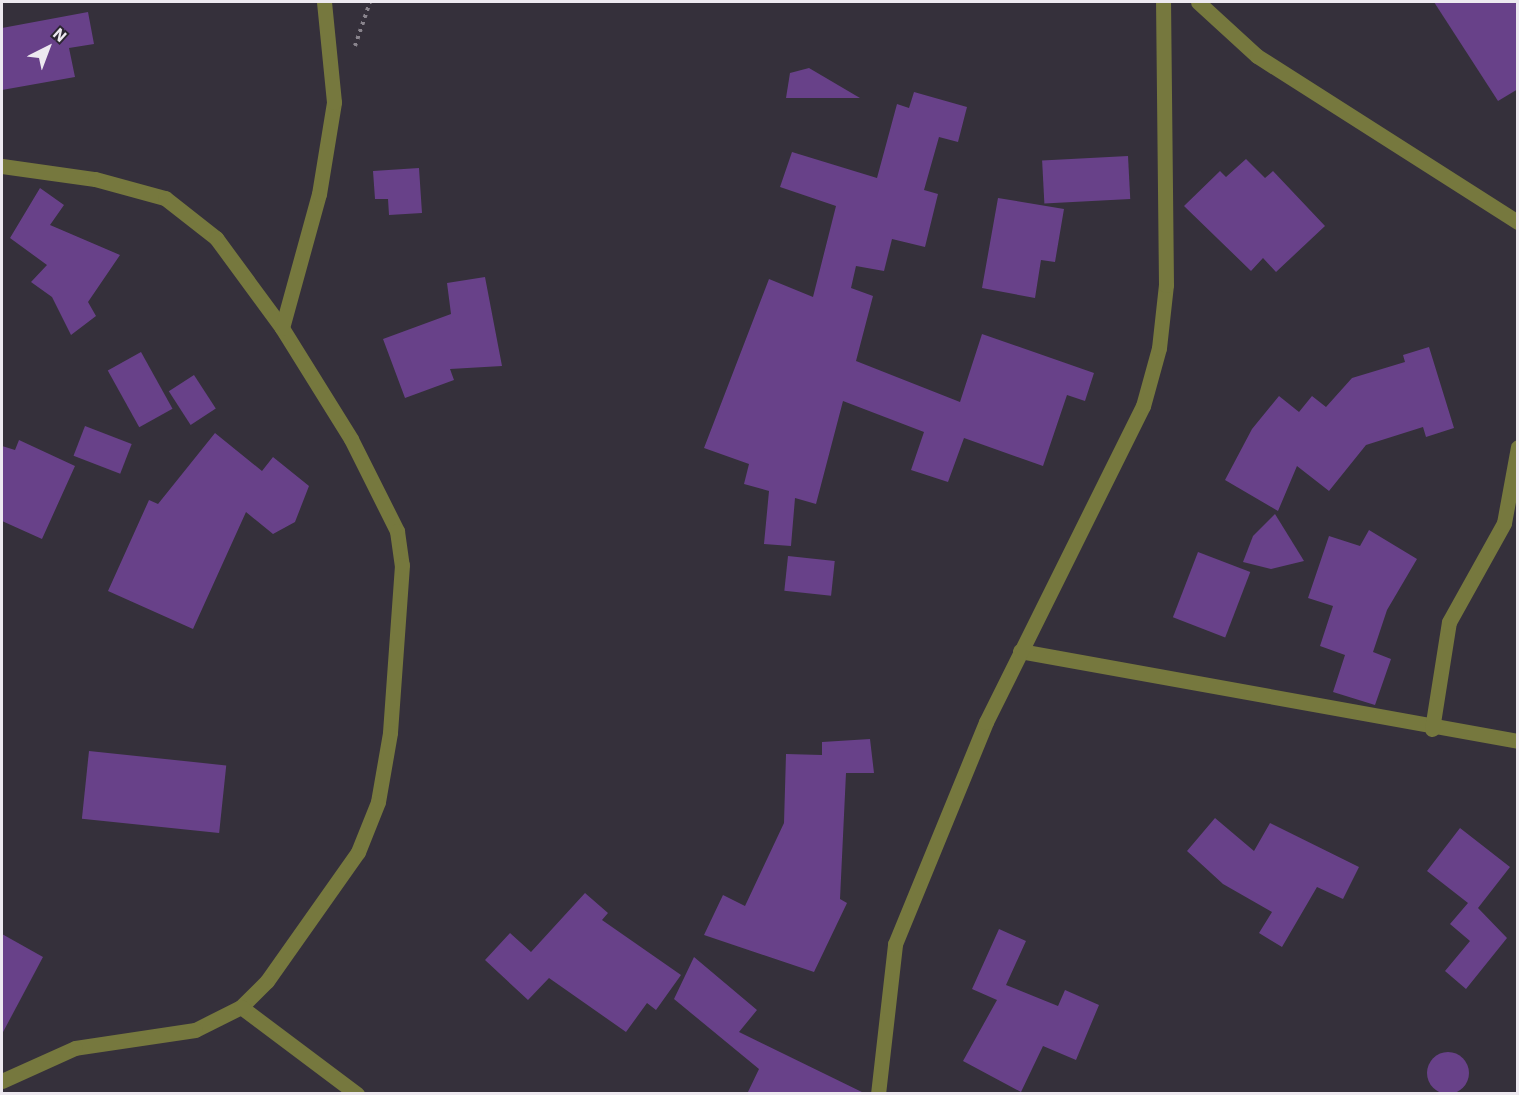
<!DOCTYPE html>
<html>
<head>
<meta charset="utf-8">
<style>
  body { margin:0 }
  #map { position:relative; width:1519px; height:1095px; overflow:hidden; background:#35303b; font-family:"IBM Plex Sans",sans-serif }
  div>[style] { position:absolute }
  .building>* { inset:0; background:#684189; transform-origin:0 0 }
  .round { border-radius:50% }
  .path>* { height:4px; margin-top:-2px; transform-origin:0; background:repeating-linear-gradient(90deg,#89848d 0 3px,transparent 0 7.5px) }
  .minor>* { height:15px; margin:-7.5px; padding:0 7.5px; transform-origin:7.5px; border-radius:7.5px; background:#76783e }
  span { translate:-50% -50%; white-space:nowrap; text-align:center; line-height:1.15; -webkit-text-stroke:4.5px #2b2631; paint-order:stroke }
  .frame { position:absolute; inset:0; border:3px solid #ede9f0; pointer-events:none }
  .north { position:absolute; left:18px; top:18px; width:60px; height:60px; -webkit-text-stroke:4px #2b2631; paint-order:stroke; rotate:42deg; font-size:16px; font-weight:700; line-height:24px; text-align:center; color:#ede9f0 }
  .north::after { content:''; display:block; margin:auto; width:21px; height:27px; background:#ede9f0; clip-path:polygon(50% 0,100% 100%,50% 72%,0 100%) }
</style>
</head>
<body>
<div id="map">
  <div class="building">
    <i style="clip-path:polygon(1434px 2px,1518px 2px,1518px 89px,1498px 101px)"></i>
    <i style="clip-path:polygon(88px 12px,94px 44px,69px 48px,75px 77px,2px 90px,2px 28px)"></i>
    <i style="clip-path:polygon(809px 68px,860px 98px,786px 98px,790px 73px)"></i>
    <i style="clip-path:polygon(914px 92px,967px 107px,958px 142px,939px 137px,924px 190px,938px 194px,925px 247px,892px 239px,884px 271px,856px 266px,851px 288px,873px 296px,856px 361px,960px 402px,982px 334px,1094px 373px,1085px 401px,1067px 395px,1043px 466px,964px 438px,948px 482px,911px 470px,924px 432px,843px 401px,816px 504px,795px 498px,791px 546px,764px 544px,769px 491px,744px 484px,749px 464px,704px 448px,769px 279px,813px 297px,836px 206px,780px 187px,792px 152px,877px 178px,897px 104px,909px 108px)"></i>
    <i style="left:1128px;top:156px;width:43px;height:86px;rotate:87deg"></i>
    <i style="clip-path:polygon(1246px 159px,1265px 178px,1273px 171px,1325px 226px,1276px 272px,1263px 258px,1251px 271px,1184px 206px,1220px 171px,1226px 177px)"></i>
    <i style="clip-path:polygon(419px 168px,422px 213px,389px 215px,388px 199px,375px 199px,373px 171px)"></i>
    <i style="clip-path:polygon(40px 188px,64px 205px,50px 225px,120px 255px,88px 302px,96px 316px,71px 335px,52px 297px,31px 282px,47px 265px,10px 238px)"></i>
    <i style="clip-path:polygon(998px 198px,1064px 209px,1055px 262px,1041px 260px,1035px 298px,982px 288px)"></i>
    <i style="clip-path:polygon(485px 277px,502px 366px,450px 369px,454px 380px,405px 398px,383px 339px,451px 314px,447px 283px)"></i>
    <i style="clip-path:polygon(1429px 347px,1454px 428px,1426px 437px,1423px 427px,1366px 445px,1329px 491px,1297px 466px,1278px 511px,1225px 480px,1252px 429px,1279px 396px,1299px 412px,1312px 396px,1326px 407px,1352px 378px,1405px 362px,1403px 355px)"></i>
    <i style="left:141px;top:352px;width:65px;height:38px;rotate:61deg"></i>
    <i style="left:194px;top:375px;width:40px;height:30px;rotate:57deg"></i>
    <i style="left:85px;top:426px;width:50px;height:32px;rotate:21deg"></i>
    <i style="clip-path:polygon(215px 433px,262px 471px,273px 457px,309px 486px,295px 522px,273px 534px,246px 512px,193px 629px,108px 591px,149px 500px,158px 504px)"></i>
    <i style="clip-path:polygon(19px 440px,75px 466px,42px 539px,2px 521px,2px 446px,15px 450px)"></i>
    <i style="clip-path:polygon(1275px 514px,1304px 561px,1271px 569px,1243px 562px,1253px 536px)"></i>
    <i style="clip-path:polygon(1369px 530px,1417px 559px,1387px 610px,1373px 652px,1391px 659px,1375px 705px,1333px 692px,1345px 655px,1320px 646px,1333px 606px,1308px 598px,1329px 536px,1360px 546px)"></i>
    <i style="left:1198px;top:552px;width:56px;height:70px;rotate:21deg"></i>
    <i style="left:788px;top:556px;width:47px;height:35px;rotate:6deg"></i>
    <i style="clip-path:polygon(870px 739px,874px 773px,846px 773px,840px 899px,847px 903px,814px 972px,704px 935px,723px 895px,745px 906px,784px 823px,786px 754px,822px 755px,822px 742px)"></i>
    <i style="left:89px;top:751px;width:138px;height:68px;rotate:6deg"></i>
    <i style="clip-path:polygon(1215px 818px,1254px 851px,1270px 823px,1359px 867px,1343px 899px,1317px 887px,1282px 947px,1259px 933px,1272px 912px,1223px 884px,1187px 851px)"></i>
    <i style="clip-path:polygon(1460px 828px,1510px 867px,1478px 908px,1507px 938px,1466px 989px,1445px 971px,1470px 941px,1450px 924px,1468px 903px,1427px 871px)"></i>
    <i style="clip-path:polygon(585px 893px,608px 913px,602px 920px,681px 975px,656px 1010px,647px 1003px,626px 1032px,549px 978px,528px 1000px,485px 960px,510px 933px,531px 952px)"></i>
    <i style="clip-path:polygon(999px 929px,1026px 941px,1006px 985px,1058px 1006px,1065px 990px,1099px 1005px,1076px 1060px,1043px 1046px,1021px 1092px,963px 1061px,997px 1000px,972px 989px)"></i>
    <i style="clip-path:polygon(2px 934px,43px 957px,2px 1034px)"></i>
    <i style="clip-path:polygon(694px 957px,757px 1010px,739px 1032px,866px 1094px,747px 1094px,759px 1069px,674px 999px)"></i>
    <i class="round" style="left:1427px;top:1052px;width:42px;height:42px"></i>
  </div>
  <div class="path">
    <i style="left:355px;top:46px;width:46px;rotate:-71.2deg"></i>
  </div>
  <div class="minor">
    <i style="left:1198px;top:2px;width:80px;rotate:42.5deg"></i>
    <i style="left:1257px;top:56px;width:309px;rotate:32.5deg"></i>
    <i style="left:2px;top:166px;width:94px;rotate:8deg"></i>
    <i style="left:95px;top:179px;width:73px;rotate:15.2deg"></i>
    <i style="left:165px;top:198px;width:65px;rotate:38.1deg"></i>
    <i style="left:216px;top:238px;width:112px;rotate:53.7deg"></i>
    <i style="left:282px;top:328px;width:131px;rotate:58.1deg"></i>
    <i style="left:351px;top:439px;width:103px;rotate:63.4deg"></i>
    <i style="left:397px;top:531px;width:34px;rotate:82deg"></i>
    <i style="left:402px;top:565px;width:168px;rotate:94.1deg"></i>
    <i style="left:390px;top:733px;width:70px;rotate:99.9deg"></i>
    <i style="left:378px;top:802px;width:54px;rotate:111.8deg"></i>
    <i style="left:358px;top:852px;width:158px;rotate:125.2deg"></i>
    <i style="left:267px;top:981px;width:37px;rotate:135deg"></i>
    <i style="left:241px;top:1007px;width:51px;rotate:153.4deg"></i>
    <i style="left:195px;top:1030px;width:121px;rotate:171.5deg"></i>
    <i style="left:75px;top:1048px;width:80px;rotate:155.7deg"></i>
    <i style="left:282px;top:328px;width:139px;rotate:-74.6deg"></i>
    <i style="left:319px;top:194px;width:93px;rotate:-80.7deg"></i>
    <i style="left:334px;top:102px;width:100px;rotate:-95.7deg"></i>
    <i style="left:1020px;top:651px;width:506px;rotate:10.24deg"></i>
    <i style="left:1432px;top:729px;width:108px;rotate:-81deg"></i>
    <i style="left:1449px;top:622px;width:113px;rotate:-60.9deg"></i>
    <i style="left:1504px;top:523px;width:77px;rotate:-79.6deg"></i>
    <i style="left:241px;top:1007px;width:145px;rotate:36.9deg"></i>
    <i style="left:878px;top:1094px;width:151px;rotate:-83.5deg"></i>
    <i style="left:895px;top:944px;width:240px;rotate:-67.7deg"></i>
    <i style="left:986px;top:722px;width:353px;rotate:-63.6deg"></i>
    <i style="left:1143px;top:406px;width:60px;rotate:-74.6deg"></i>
    <i style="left:1159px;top:348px;width:63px;rotate:-83.7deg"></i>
    <i style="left:1166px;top:285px;width:283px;rotate:-90.6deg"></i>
  </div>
  <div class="frame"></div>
  <div class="north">N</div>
</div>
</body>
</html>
